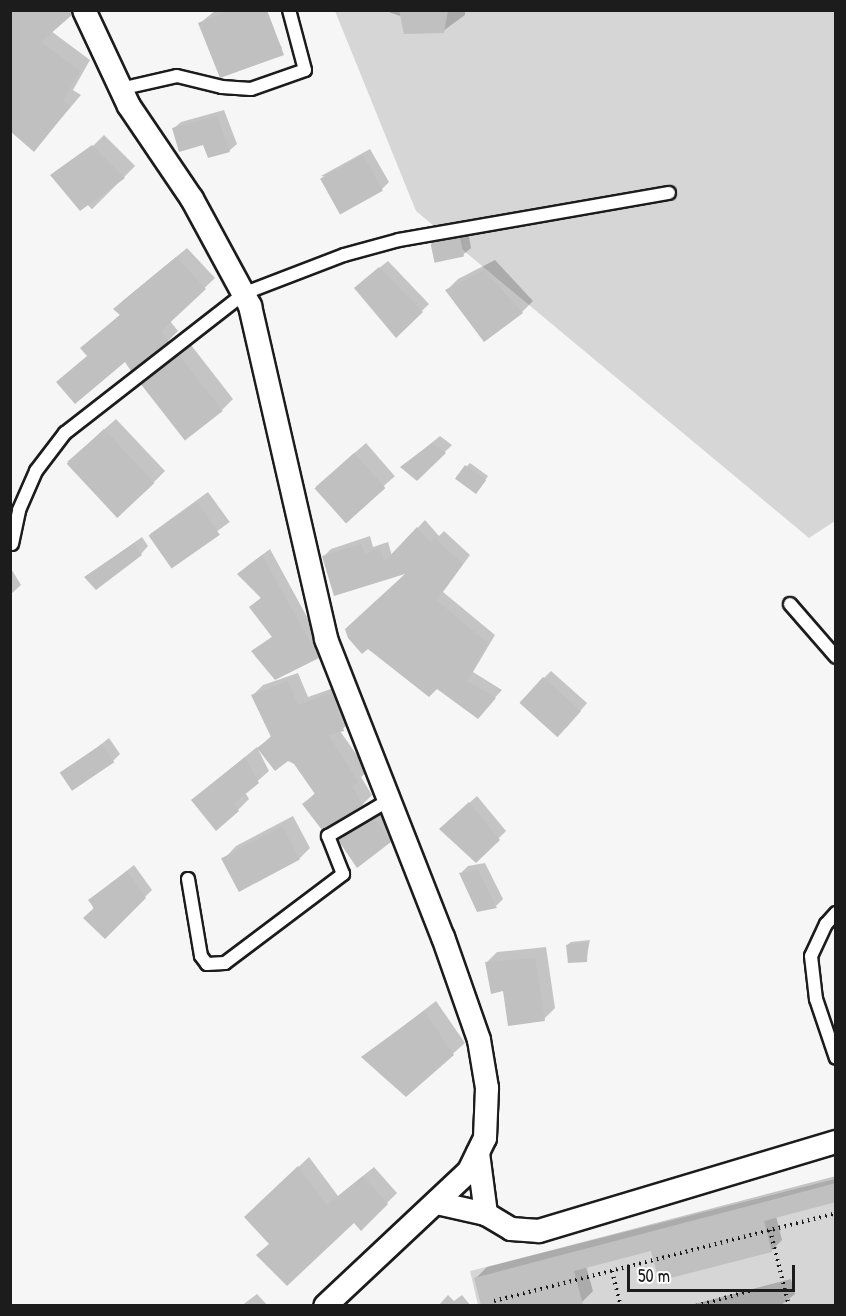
<!DOCTYPE html>
<html>
<head>
<meta charset="utf-8">
<style>
  body { margin:0 }
  #map { position:relative; width:846px; height:1316px; overflow:hidden; background:#f6f6f6; font-family:"Patrick Hand",sans-serif }
  div>[style] { position:absolute }
  .green>* { inset:0; background:#d6d6d6 }
  .shadow>* { inset:0; background:#0003; transform-origin:0 0 }
  .building>* { inset:0; background:#c0c0c0; transform-origin:0 0 }
  .path>* { height:4px; margin-top:-2px; transform-origin:0; background:repeating-linear-gradient(90deg,#1c1c1c 0 1.5px,transparent 0 6px) }
  .roads { filter:drop-shadow(2px 0 #1c1c1c) drop-shadow(-2px 0 #1c1c1c) drop-shadow(0 2px #1c1c1c) drop-shadow(0 -2px #1c1c1c) }
  .service>* { height:12px; margin:-6px; padding:0 6px; transform-origin:6px; border-radius:6px; background:#fff }
  .minor>* { height:22px; margin:-11px; padding:0 11px; transform-origin:11px; border-radius:11px; background:#fff }
  span { translate:-50% -50%; white-space:nowrap; text-align:center; line-height:1.15; -webkit-text-stroke:4.5px #fff; paint-order:stroke }
  .frame { position:absolute; inset:0; border:12px solid #1c1c1c; pointer-events:none }
  .scale { position:absolute; left:627px; top:1265px; width:168px; height:27px; box-sizing:border-box; border:3px solid #1c1c1c; border-top:0; padding-left:8px; font-size:18px; line-height:21px; white-space:nowrap; color:#1c1c1c; -webkit-text-stroke:4px #fff; paint-order:stroke }
</style>
</head>
<body>
<div id="map">
  <div class="green">
    <i style="clip-path:polygon(335px 11px,835px 11px,835px 521px,809px 538px,416px 211px)"></i>
    <i style="clip-path:polygon(835px 1179px,835px 1305px,478px 1305px,470px 1271px)"></i>
  </div>
  <div class="shadow">
    <i style="clip-path:polygon(10px 10px,73px 10px,51px 31px,90px 60px,73px 90px,81px 95px,34px 150px)"></i>
    <i style="clip-path:polygon(216px 10px,262px 10px,282px 48px,271px 59px,200px 23px)"></i>
    <i style="clip-path:polygon(383px 10px,465px 10px,465px 15px,443px 31px)"></i>
    <i style="clip-path:polygon(224px 110px,237px 144px,229px 151px,173px 129px,181px 122px)"></i>
    <i style="left:104px;top:135px;width:44px;height:61px;rotate:45deg"></i>
    <i style="clip-path:polygon(370px 149px,389px 182px,382px 189px,321px 176px)"></i>
    <i style="clip-path:polygon(468px 231px,471px 248px,463px 255px,431px 244px,439px 236px)"></i>
    <i style="clip-path:polygon(187px 248px,215px 278px,170px 321px,178px 331px,168px 341px,125px 360px,82px 348px,121px 314px,115px 309px,125px 299px)"></i>
    <i style="clip-path:polygon(495px 260px,533px 301px,522px 312px,447px 290px,458px 279px)"></i>
    <i style="clip-path:polygon(388px 261px,429px 304px,396px 336px,363px 281px)"></i>
    <i style="clip-path:polygon(191px 345px,233px 399px,222px 410px,143px 384px)"></i>
    <i style="clip-path:polygon(116px 419px,165px 471px,154px 482px,67px 462px)"></i>
    <i style="clip-path:polygon(440px 436px,452px 445px,417px 479px,402px 467px)"></i>
    <i style="left:366px;top:443px;width:44px;height:67px;rotate:49deg"></i>
    <i style="clip-path:polygon(470px 463px,488px 476px,479px 489px,456px 477px)"></i>
    <i style="left:208px;top:492px;width:37px;height:72px;rotate:54deg"></i>
    <i style="clip-path:polygon(425px 520px,439px 536px,444px 531px,470px 555px,443px 592px,495px 635px,473px 672px,502px 690px,477px 717px,410px 571px,323px 557px,331px 549px,370px 536px,373px 547px,388px 542px,392px 556px)"></i>
    <i style="clip-path:polygon(142px 537px,148px 546px,141px 554px,86px 577px)"></i>
    <i style="clip-path:polygon(270px 549px,325px 650px,318px 657px,253px 651px,273px 636px,250px 607px,262px 597px,246px 567px)"></i>
    <i style="clip-path:polygon(10px 567px,21px 585px,10px 595px)"></i>
    <i style="clip-path:polygon(551px 671px,587px 703px,566px 728px,520px 702px)"></i>
    <i style="clip-path:polygon(298px 673px,308px 697px,342px 685px,353px 720px,340px 731px,368px 771px,361px 777px,372px 795px,363px 804px,304px 804px,316px 792px,295px 763px,258px 749px,272px 735px,253px 695px,263px 685px)"></i>
    <i style="clip-path:polygon(109px 738px,120px 754px,113px 761px,71px 768px)"></i>
    <i style="clip-path:polygon(257px 747px,269px 771px,245px 792px,249px 799px,238px 810px,193px 800px)"></i>
    <i style="clip-path:polygon(477px 796px,506px 831px,476px 861px,448px 822px)"></i>
    <i style="clip-path:polygon(382px 812px,398px 834px,390px 841px,340px 840px)"></i>
    <i style="clip-path:polygon(293px 816px,310px 848px,299px 859px,225px 858px,236px 846px)"></i>
    <i style="clip-path:polygon(485px 863px,503px 899px,496px 906px,461px 873px,468px 866px)"></i>
    <i style="clip-path:polygon(134px 865px,152px 890px,105px 937px,90px 900px)"></i>
    <i style="clip-path:polygon(590px 940px,586px 960px,567px 945px,571px 942px)"></i>
    <i style="clip-path:polygon(546px 947px,555px 1008px,544px 1019px,504px 989px,486px 963px,497px 952px)"></i>
    <i style="clip-path:polygon(436px 1001px,465px 1043px,406px 1095px,363px 1057px)"></i>
    <i style="clip-path:polygon(309px 1157px,338px 1196px,374px 1167px,397px 1193px,361px 1229px,354px 1221px,258px 1255px,270px 1243px,246px 1217px)"></i>
    <i style="clip-path:polygon(836px 1176px,836px 1201px,776px 1216px,782px 1240px,771px 1251px,652px 1249px,586px 1266px,593px 1291px,582px 1302px,495px 1306px,493px 1297px,483px 1306px,476px 1278px,487px 1267px)"></i>
    <i style="clip-path:polygon(791px 1279px,795px 1294px,780px 1306px,687px 1306px)"></i>
    <i style="clip-path:polygon(257px 1294px,268px 1306px,241px 1306px)"></i>
    <i style="clip-path:polygon(448px 1295px,454px 1301px,462px 1295px,471px 1306px,438px 1306px)"></i>
  </div>
  <div class="building">
    <i style="clip-path:polygon(10px 10px,71px 10px,72px 15px,41px 42px,80px 71px,63px 101px,71px 106px,34px 152px,10px 131px)"></i>
    <i style="clip-path:polygon(230px 10px,267px 10px,284px 55px,220px 78px,198px 23px)"></i>
    <i style="clip-path:polygon(399px 10px,448px 10px,444px 33px,404px 34px)"></i>
    <i style="clip-path:polygon(217px 116px,230px 152px,208px 158px,203px 145px,179px 152px,172px 128px)"></i>
    <i style="clip-path:polygon(92px 145px,125px 178px,80px 211px,50px 175px)"></i>
    <i style="left:363px;top:155px;width:41px;height:49px;rotate:61deg"></i>
    <i style="left:460px;top:238px;width:19px;height:30px;rotate:78deg"></i>
    <i style="clip-path:polygon(176px 257px,206px 289px,161px 331px,169px 342px,131px 371px,125px 362px,75px 404px,56px 382px,87px 356px,80px 348px,120px 315px,113px 309px)"></i>
    <i style="clip-path:polygon(379px 267px,423px 312px,396px 338px,354px 288px)"></i>
    <i style="clip-path:polygon(484px 270px,523px 313px,484px 342px,445px 290px)"></i>
    <i style="left:179px;top:355px;width:71px;height:48px;rotate:52deg"></i>
    <i style="left:104px;top:429px;width:74px;height:51px;rotate:47deg"></i>
    <i style="clip-path:polygon(432px 443px,446px 453px,417px 481px,400px 467px)"></i>
    <i style="left:354px;top:453px;width:47px;height:53px;rotate:48deg"></i>
    <i style="left:465px;top:465px;width:26px;height:17px;rotate:36deg"></i>
    <i style="left:197px;top:502px;width:40px;height:59px;rotate:55deg"></i>
    <i style="clip-path:polygon(417px 527px,431px 543px,435px 538px,463px 564px,436px 600px,488px 643px,467px 681px,496px 698px,478px 719px,437px 689px,429px 697px,368px 649px,362px 654px,348px 638px,345px 629px,405px 574px,334px 596px,322px 556px,361px 544px,365px 554px,380px 549px,384px 562px)"></i>
    <i style="clip-path:polygon(134px 543px,142px 555px,96px 590px,84px 577px)"></i>
    <i style="clip-path:polygon(262px 555px,319px 658px,275px 680px,251px 651px,272px 637px,249px 607px,261px 598px,237px 574px)"></i>
    <i style="left:543px;top:677px;width:51px;height:35px;rotate:42deg"></i>
    <i style="clip-path:polygon(288px 681px,298px 705px,332px 693px,344px 731px,328px 735px,359px 782px,352px 786px,363px 805px,322px 830px,302px 804px,315px 794px,294px 764px,288px 761px,275px 771px,257px 748px,271px 737px,251px 695px)"></i>
    <i style="left:102px;top:744px;width:22px;height:51px;rotate:56deg"></i>
    <i style="clip-path:polygon(245px 757px,259px 783px,234px 803px,239px 811px,216px 831px,191px 800px)"></i>
    <i style="clip-path:polygon(469px 802px,500px 840px,476px 863px,439px 829px)"></i>
    <i style="clip-path:polygon(374px 818px,391px 842px,357px 868px,338px 840px)"></i>
    <i style="left:282px;top:826px;width:38px;height:69px;rotate:62deg"></i>
    <i style="clip-path:polygon(478px 870px,497px 908px,477px 912px,459px 873px)"></i>
    <i style="clip-path:polygon(127px 871px,146px 898px,105px 939px,83px 918px,94px 908px,88px 900px)"></i>
    <i style="clip-path:polygon(588px 942px,587px 962px,568px 963px,566px 945px)"></i>
    <i style="clip-path:polygon(535px 958px,545px 1021px,508px 1026px,503px 991px,491px 994px,485px 962px)"></i>
    <i style="clip-path:polygon(424px 1011px,454px 1055px,406px 1097px,361px 1057px)"></i>
    <i style="clip-path:polygon(298px 1166px,327px 1205px,363px 1176px,388px 1204px,361px 1231px,354px 1223px,287px 1286px,256px 1255px,269px 1244px,244px 1217px)"></i>
    <i style="clip-path:polygon(836px 1183px,836px 1202px,764px 1221px,772px 1252px,659px 1281px,651px 1251px,574px 1271px,583px 1305px,481px 1305px,474px 1278px)"></i>
  </div>
  <div class="path">
    <i style="left:770px;top:1230px;width:78px;rotate:76deg"></i>
    <i style="left:612px;top:1271px;width:36px;rotate:76deg"></i>
    <i style="left:494px;top:1301px;width:353px;rotate:-14.4deg"></i>
    <i style="left:696px;top:1306px;width:59px;rotate:-15.7deg"></i>
  </div>
  <div class="roads">
    <div class="service">
      <i style="left:120px;top:89px;width:58px;rotate:-12.8deg"></i>
      <i style="left:177px;top:76px;width:46px;rotate:13.7deg"></i>
      <i style="left:222px;top:87px;width:29px;rotate:4deg"></i>
      <i style="left:251px;top:89px;width:57px;rotate:-19.4deg"></i>
      <i style="left:305px;top:70px;width:62px;rotate:-104.9deg"></i>
      <i style="left:12px;top:544px;width:35px;rotate:-78deg"></i>
      <i style="left:19px;top:510px;width:43px;rotate:-66.4deg"></i>
      <i style="left:36px;top:471px;width:48px;rotate:-52.7deg"></i>
      <i style="left:65px;top:433px;width:228px;rotate:-37.9deg"></i>
      <i style="left:245px;top:293px;width:106px;rotate:-21deg"></i>
      <i style="left:344px;top:255px;width:57px;rotate:-15.3deg"></i>
      <i style="left:399px;top:240px;width:274px;rotate:-9.9deg"></i>
      <i style="left:790px;top:604px;width:70px;rotate:49deg"></i>
      <i style="left:188px;top:879px;width:78px;rotate:80.4deg"></i>
      <i style="left:201px;top:956px;width:10px;rotate:53deg"></i>
      <i style="left:207px;top:964px;width:18px;rotate:-3deg"></i>
      <i style="left:225px;top:963px;width:148px;rotate:-37deg"></i>
      <i style="left:343px;top:874px;width:41px;rotate:-111.5deg"></i>
      <i style="left:328px;top:836px;width:71px;rotate:-30.5deg"></i>
      <i style="left:836px;top:913px;width:15px;rotate:132deg"></i>
      <i style="left:826px;top:924px;width:35px;rotate:115deg"></i>
      <i style="left:811px;top:956px;width:43px;rotate:83.4deg"></i>
      <i style="left:816px;top:999px;width:62px;rotate:71.3deg"></i>
    </div>
    <div class="minor">
      <i style="left:84px;top:10px;width:106px;rotate:64.9deg"></i>
      <i style="left:129px;top:106px;width:112px;rotate:55.9deg"></i>
      <i style="left:192px;top:199px;width:122px;rotate:61.5deg"></i>
      <i style="left:250px;top:306px;width:342px;rotate:77.1deg"></i>
      <i style="left:326px;top:639px;width:320px;rotate:68.6deg"></i>
      <i style="left:443px;top:937px;width:109px;rotate:70.7deg"></i>
      <i style="left:479px;top:1040px;width:49px;rotate:80.5deg"></i>
      <i style="left:487px;top:1088px;width:50px;rotate:92.3deg"></i>
      <i style="left:485px;top:1138px;width:37px;rotate:116deg"></i>
      <i style="left:469px;top:1171px;width:197px;rotate:136.8deg"></i>
      <i style="left:478px;top:1153px;width:62px;rotate:82.5deg"></i>
      <i style="left:437px;top:1203px;width:50px;rotate:12.7deg"></i>
      <i style="left:486px;top:1214px;width:29px;rotate:31deg"></i>
      <i style="left:511px;top:1229px;width:28px;rotate:4deg"></i>
      <i style="left:539px;top:1231px;width:310px;rotate:-16.7deg"></i>
    </div>
  </div>
  <div class="frame"></div>
  <div class="scale">50 m</div>
</div>
</body>
</html>
